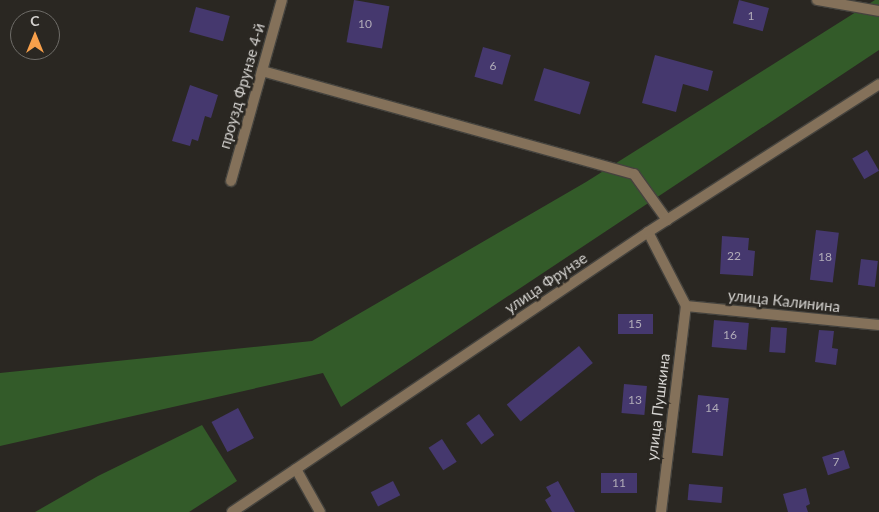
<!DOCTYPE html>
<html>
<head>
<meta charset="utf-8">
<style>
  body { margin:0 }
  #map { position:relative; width:879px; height:512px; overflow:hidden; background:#2a2722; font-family:Lato,sans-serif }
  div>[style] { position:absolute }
  .forest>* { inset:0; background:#335b29 }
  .building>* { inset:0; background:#45386e; transform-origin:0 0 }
  .roads { filter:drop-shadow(1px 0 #45433e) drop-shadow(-1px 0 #45433e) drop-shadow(0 1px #45433e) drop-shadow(0 -1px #45433e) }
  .minor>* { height:10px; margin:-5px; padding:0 5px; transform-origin:5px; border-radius:5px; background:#84715a }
  .tertiary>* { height:10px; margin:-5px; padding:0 5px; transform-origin:5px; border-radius:5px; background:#84715a }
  span { translate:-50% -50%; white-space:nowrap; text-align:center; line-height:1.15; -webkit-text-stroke:5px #2a2722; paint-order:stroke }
  .number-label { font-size:12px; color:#b1acb8 }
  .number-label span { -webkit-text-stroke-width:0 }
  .street-label { font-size:15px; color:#d5d3d0 }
  .north { position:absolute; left:10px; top:10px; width:50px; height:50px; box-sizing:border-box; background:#2a2722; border:1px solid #6e6c68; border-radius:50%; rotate:0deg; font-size:14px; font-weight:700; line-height:20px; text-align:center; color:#d5d3d0 }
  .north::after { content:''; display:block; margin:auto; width:18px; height:22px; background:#f8a04b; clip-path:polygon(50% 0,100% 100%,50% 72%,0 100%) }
</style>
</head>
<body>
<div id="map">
  <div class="forest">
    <i style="clip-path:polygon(875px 0,879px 0,879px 50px,341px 407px,323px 373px,0 446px,0 373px,312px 341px,586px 182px)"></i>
    <i style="clip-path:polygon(202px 425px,237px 481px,189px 512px,35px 512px,98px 476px)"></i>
  </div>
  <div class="building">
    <i style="left:354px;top:0;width:36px;height:43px;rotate:10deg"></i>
    <i style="left:739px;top:0;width:31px;height:24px;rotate:15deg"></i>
    <i style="left:196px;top:7px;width:35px;height:26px;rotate:15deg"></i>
    <i style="left:483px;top:47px;width:29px;height:31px;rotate:16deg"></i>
    <i style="clip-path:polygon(655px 55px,713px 71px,708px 91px,683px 84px,676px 112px,642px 103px)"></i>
    <i style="left:544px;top:68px;width:48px;height:34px;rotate:17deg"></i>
    <i style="clip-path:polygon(190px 85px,218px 95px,211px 118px,205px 116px,198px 141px,192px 139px,190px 146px,172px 141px)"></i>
    <i style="left:867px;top:150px;width:24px;height:17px;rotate:60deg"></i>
    <i style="left:816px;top:230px;width:23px;height:50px;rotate:7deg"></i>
    <i style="clip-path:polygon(722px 236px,749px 238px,748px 250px,755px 251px,753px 276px,720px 274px)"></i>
    <i style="left:861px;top:259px;width:17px;height:26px;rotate:7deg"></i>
    <i style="left:653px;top:314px;width:20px;height:35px;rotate:90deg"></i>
    <i style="left:714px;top:320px;width:35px;height:27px;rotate:5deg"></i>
    <i style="left:771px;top:327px;width:16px;height:25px;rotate:4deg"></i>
    <i style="clip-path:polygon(819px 330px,834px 331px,832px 348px,838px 349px,836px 365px,815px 362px)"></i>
    <i style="left:579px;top:346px;width:22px;height:93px;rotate:51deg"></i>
    <i style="left:624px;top:384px;width:23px;height:29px;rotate:5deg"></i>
    <i style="left:698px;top:395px;width:31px;height:58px;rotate:6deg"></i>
    <i style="left:238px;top:408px;width:34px;height:30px;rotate:62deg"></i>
    <i style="left:479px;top:414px;width:26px;height:16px;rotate:54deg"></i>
    <i style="left:442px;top:439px;width:27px;height:16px;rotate:57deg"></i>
    <i style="left:844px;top:450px;width:19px;height:23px;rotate:72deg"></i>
    <i style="left:601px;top:473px;width:36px;height:20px"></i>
    <i style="left:393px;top:481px;width:16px;height:25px;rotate:63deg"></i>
    <i style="clip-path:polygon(558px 481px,575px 512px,552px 512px,545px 500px,551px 496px,546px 487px)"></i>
    <i style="left:689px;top:484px;width:34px;height:16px;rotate:5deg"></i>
    <i style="clip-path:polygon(806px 488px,810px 504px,806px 506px,808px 512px,788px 512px,783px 494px)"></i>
  </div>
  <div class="roads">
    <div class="minor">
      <i style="left:817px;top:0;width:63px;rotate:10.1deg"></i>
      <i style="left:262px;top:71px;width:386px;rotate:15.5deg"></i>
      <i style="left:634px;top:174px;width:57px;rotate:54.3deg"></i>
      <i style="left:231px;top:181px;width:188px;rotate:-74.3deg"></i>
      <i style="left:648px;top:232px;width:83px;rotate:62.8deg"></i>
      <i style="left:686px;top:306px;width:194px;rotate:5.6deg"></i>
      <i style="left:296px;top:469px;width:49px;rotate:60.8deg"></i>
      <i style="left:661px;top:512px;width:208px;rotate:-83.1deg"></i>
    </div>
    <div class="tertiary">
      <i style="left:232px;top:512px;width:501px;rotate:-33.94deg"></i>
      <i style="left:648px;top:232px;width:274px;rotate:-32.6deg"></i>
    </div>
  </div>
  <div class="number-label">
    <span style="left:751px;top:16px">1</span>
    <span style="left:365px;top:24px">10</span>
    <span style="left:493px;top:66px">6</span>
    <span style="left:734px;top:256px">22</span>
    <span style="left:825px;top:257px">18</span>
    <span style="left:635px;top:324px">15</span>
    <span style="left:730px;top:335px">16</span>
    <span style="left:635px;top:400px">13</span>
    <span style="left:712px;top:408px">14</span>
    <span style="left:836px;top:462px">7</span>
    <span style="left:619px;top:483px">11</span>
  </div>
  <div class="street-label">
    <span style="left:242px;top:86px;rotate:-74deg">проузд Фрунзе 4-й</span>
    <span style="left:546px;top:283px;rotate:-34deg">улица Фрунзе</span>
    <span style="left:784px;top:301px;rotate:6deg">улица Калинина</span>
    <span style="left:658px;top:407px;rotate:-83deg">улица Пушкина</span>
  </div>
  <div class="north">С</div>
</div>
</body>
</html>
